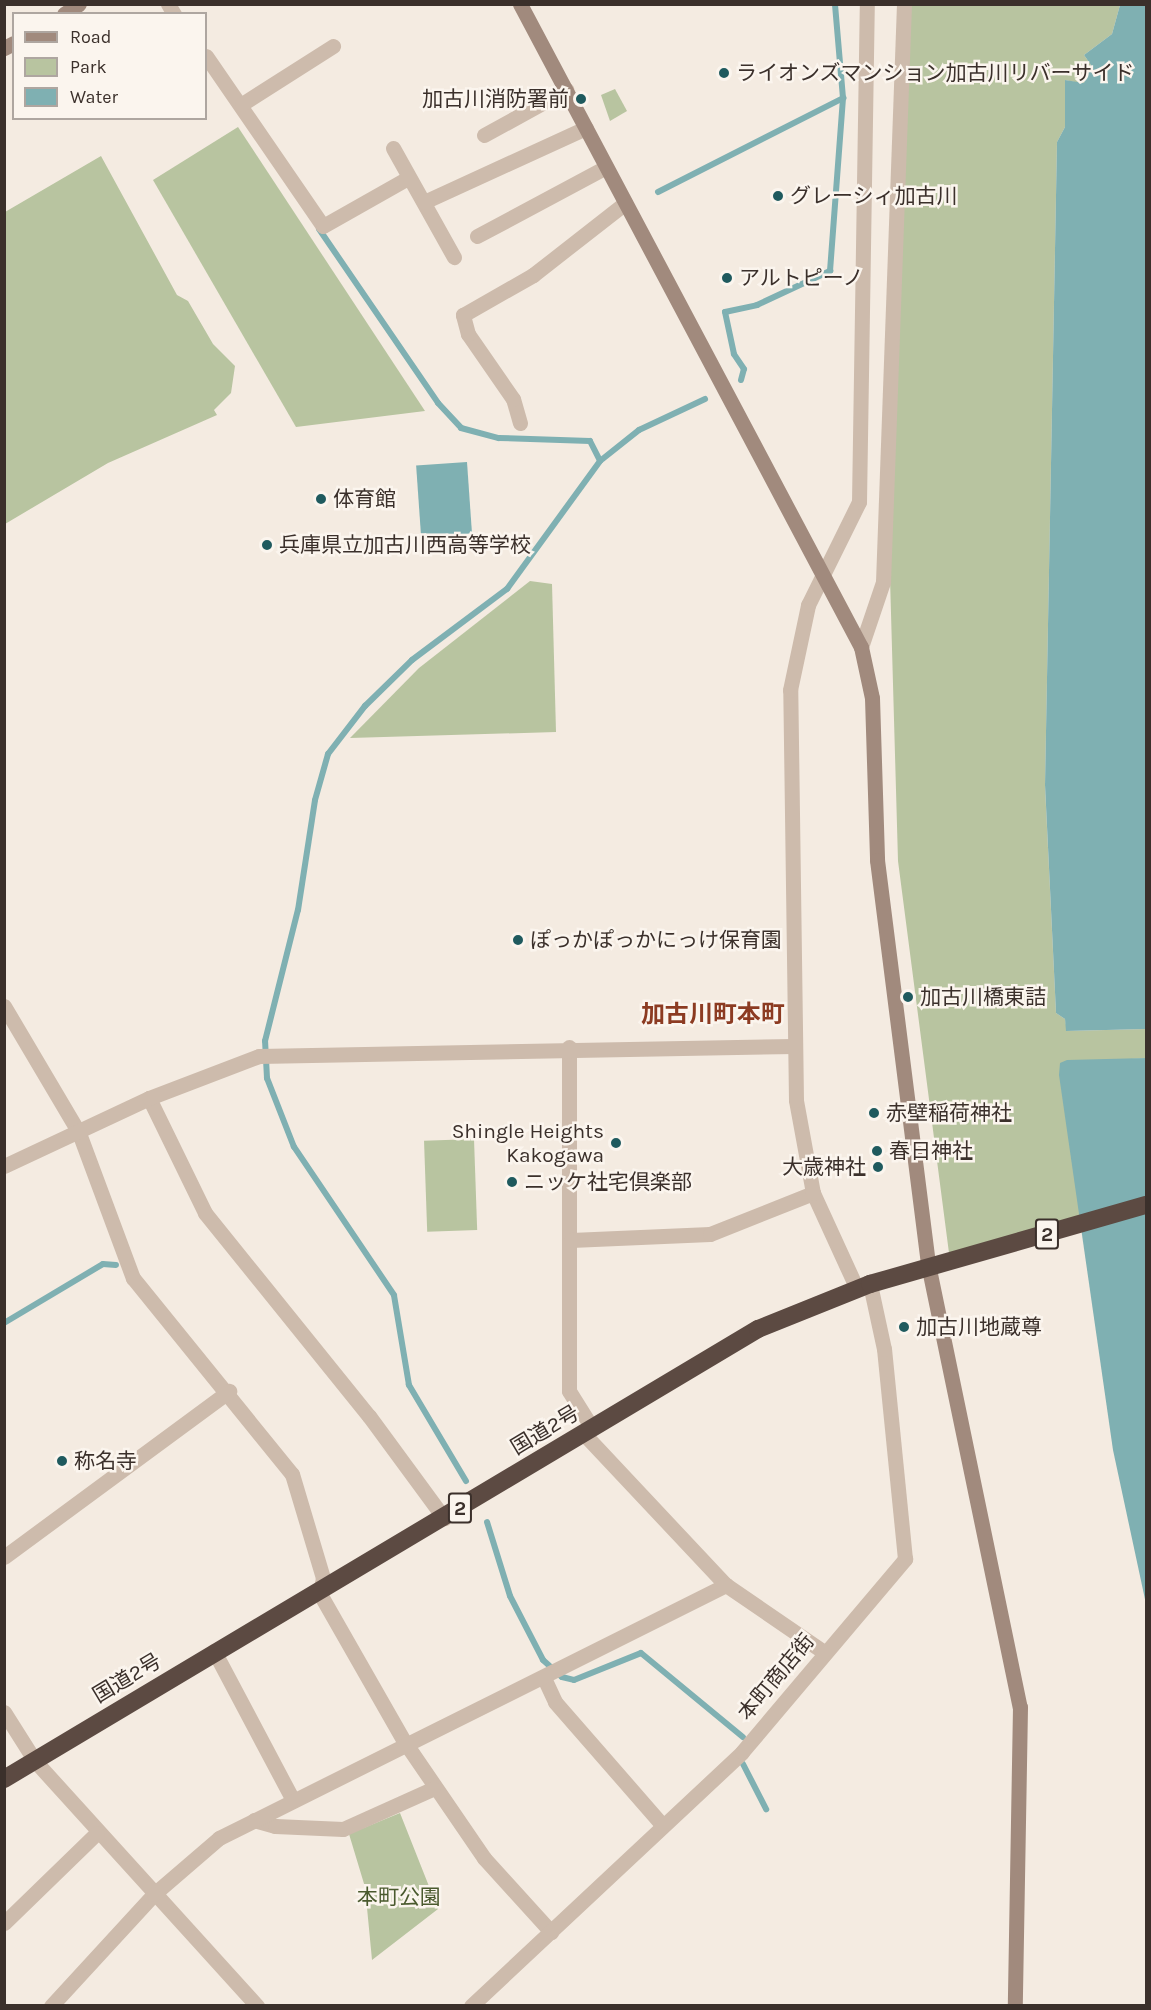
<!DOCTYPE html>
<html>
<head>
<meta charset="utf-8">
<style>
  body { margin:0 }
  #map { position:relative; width:1151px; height:2010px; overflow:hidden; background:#f4ebe1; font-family:Karla,"Noto Sans JP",sans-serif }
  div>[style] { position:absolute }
  .green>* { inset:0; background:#b8c4a0; transform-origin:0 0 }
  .water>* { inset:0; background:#7fb0b2; transform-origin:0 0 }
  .stream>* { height:6px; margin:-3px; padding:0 3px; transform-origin:3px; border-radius:3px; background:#7fb0b2 }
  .street>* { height:15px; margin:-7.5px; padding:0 7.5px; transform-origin:7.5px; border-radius:7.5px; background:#cdbbac }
  .secondary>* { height:15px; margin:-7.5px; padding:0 7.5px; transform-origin:7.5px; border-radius:7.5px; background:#a18a7d }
  .highway>* { height:18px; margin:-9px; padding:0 9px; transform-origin:9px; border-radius:9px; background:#5c4a42 }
  .dots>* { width:16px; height:16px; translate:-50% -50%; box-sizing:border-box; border:3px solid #fbf5ee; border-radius:50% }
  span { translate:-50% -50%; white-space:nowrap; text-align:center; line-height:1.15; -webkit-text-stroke:5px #fbf5ee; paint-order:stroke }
  .shield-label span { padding:2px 4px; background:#fbf5ee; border:2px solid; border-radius:4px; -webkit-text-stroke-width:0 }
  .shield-label { font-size:20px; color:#3b302b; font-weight:700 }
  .poi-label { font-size:21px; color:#3b302b }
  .left { translate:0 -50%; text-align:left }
  .right { translate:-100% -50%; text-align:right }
  .street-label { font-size:21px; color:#3b302b }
  .park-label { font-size:21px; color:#4a5a2e }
  .quarter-label { font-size:24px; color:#8c3b22; font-weight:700 }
  .frame { position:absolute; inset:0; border:6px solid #3b302b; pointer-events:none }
  .legend { position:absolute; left:12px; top:12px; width:195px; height:108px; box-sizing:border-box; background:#fbf5ee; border:2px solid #aea6a0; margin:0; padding:8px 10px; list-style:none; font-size:18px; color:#3b302b }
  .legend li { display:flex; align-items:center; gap:12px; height:30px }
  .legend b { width:30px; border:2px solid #aea6a0 }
</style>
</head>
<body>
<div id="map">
  <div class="green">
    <i style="clip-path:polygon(905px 5px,1120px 5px,1112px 34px,1084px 55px,1091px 65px,1084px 84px,1065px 80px,1065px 127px,1057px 142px,1045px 786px,1056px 1013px,1065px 1019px,1067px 1031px,1146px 1029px,1146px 1058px,1060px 1064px,1080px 1216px,949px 1253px,898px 861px,890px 578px)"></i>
    <i style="clip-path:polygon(615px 89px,627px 111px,610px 121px,601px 95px)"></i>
    <i style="clip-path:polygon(238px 127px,425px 411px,296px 427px,153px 180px)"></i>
    <i style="clip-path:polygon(101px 156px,177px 295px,188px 301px,213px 344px,235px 366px,231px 393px,214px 410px,217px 415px,108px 463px,5px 524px,5px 212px)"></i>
    <i style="clip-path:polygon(530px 581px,552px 584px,556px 732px,350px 738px,419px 668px)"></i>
    <i style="left:474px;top:1139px;width:91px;height:50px;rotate:88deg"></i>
    <i style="clip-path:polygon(400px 1813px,438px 1909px,372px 1960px,365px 1887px,349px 1834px)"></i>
  </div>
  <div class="water">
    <i style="clip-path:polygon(1120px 5px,1146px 5px,1146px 1029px,1066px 1031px,1065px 1019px,1056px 1013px,1045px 785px,1057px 142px,1065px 127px,1065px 80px,1084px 83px,1091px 65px,1084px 55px,1112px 34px)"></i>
    <i style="left:467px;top:462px;width:76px;height:51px;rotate:86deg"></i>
    <i style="clip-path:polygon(1146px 1058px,1146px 1604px,1113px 1450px,1059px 1075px,1060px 1063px,1067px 1060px)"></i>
  </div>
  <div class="stream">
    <i style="left:658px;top:192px;width:208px;rotate:-26.9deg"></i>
    <i style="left:843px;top:98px;width:94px;rotate:-94.9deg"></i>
    <i style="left:319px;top:229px;width:211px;rotate:55.6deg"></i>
    <i style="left:438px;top:403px;width:34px;rotate:47deg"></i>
    <i style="left:461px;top:428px;width:39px;rotate:15deg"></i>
    <i style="left:499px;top:438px;width:91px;rotate:1.9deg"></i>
    <i style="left:590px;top:441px;width:22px;rotate:63deg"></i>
    <i style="left:741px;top:380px;width:11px;rotate:-75deg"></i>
    <i style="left:744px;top:369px;width:18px;rotate:-124deg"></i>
    <i style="left:734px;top:354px;width:43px;rotate:-102.1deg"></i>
    <i style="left:725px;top:312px;width:33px;rotate:-12deg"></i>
    <i style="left:757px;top:305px;width:81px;rotate:-25deg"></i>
    <i style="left:830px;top:271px;width:173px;rotate:-85.7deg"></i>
    <i style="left:4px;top:1323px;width:115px;rotate:-30.8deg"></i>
    <i style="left:103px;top:1264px;width:13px;rotate:4deg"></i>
    <i style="left:466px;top:1481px;width:112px;rotate:-120.7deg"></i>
    <i style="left:409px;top:1385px;width:91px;rotate:-99.5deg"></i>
    <i style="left:394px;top:1295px;width:179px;rotate:-124deg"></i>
    <i style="left:294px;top:1147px;width:74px;rotate:-111.4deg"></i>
    <i style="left:267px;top:1078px;width:37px;rotate:-93deg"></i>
    <i style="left:265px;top:1041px;width:135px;rotate:-75.9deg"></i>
    <i style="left:298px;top:910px;width:111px;rotate:-81.2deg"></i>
    <i style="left:315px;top:800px;width:48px;rotate:-74.2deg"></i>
    <i style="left:328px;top:754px;width:61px;rotate:-52.4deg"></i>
    <i style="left:365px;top:706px;width:66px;rotate:-44.4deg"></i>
    <i style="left:412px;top:660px;width:119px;rotate:-36.8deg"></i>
    <i style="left:507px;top:589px;width:158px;rotate:-54deg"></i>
    <i style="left:600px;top:461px;width:50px;rotate:-38.5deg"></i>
    <i style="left:639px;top:430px;width:73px;rotate:-25.2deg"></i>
    <i style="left:487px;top:1522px;width:77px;rotate:72.7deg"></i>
    <i style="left:510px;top:1596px;width:72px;rotate:62.7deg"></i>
    <i style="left:543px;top:1660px;width:25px;rotate:42deg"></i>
    <i style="left:562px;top:1677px;width:12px;rotate:14deg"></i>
    <i style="left:574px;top:1680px;width:72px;rotate:-21.9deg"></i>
    <i style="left:641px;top:1653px;width:132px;rotate:39.5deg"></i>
    <i style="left:743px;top:1764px;width:51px;rotate:62.9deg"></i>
  </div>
  <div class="street">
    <i style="left:168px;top:4px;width:12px;rotate:59deg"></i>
    <i style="left:206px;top:56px;width:206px;rotate:55.5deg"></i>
    <i style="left:323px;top:226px;width:98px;rotate:-29.5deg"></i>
    <i style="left:242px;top:104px;width:108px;rotate:-32.5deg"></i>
    <i style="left:484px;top:135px;width:94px;rotate:-28.8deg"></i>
    <i style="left:393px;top:148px;width:125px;rotate:60.8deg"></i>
    <i style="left:424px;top:202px;width:178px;rotate:-24.6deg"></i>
    <i style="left:477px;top:236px;width:146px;rotate:-28.1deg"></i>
    <i style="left:520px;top:423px;width:25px;rotate:-106deg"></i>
    <i style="left:513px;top:399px;width:79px;rotate:-124.7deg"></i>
    <i style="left:468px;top:334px;width:20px;rotate:-105deg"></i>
    <i style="left:463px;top:315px;width:81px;rotate:-29.7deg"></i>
    <i style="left:533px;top:275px;width:117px;rotate:-38deg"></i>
    <i style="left:861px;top:647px;width:69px;rotate:-71.3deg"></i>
    <i style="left:883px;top:582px;width:578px;rotate:-87.92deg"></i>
    <i style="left:4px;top:1006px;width:147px;rotate:59.4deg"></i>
    <i style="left:79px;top:1133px;width:155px;rotate:69.6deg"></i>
    <i style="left:133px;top:1278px;width:252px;rotate:51deg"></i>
    <i style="left:292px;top:1474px;width:109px;rotate:73.4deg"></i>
    <i style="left:323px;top:1578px;width:16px;rotate:101deg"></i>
    <i style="left:320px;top:1594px;width:169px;rotate:60.3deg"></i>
    <i style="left:404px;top:1741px;width:142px;rotate:55.6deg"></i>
    <i style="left:484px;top:1858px;width:100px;rotate:47.8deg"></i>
    <i style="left:569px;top:1047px;width:344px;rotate:90deg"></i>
    <i style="left:569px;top:1391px;width:36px;rotate:58deg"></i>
    <i style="left:149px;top:1098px;width:128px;rotate:64deg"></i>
    <i style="left:205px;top:1213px;width:261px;rotate:51.1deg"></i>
    <i style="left:369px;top:1416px;width:127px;rotate:53.7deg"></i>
    <i style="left:4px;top:1166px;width:160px;rotate:-25.1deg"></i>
    <i style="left:149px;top:1098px;width:118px;rotate:-20.9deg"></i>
    <i style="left:259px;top:1056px;width:535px;rotate:-1.07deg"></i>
    <i style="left:571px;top:1240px;width:139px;rotate:-2.5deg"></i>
    <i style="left:710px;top:1234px;width:111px;rotate:-21.7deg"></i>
    <i style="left:857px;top:1289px;width:106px;rotate:-114.6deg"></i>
    <i style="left:813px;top:1193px;width:95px;rotate:-100.4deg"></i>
    <i style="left:796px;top:1100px;width:410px;rotate:-90.8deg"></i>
    <i style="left:790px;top:690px;width:87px;rotate:-78deg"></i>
    <i style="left:808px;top:605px;width:115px;rotate:-63.7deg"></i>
    <i style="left:859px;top:502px;width:498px;rotate:-89.1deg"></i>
    <i style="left:584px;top:1434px;width:207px;rotate:46.8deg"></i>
    <i style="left:726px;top:1585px;width:119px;rotate:34.4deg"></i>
    <i style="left:4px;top:1557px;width:280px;rotate:-36.4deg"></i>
    <i style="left:214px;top:1651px;width:169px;rotate:62.1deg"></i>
    <i style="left:544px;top:1678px;width:26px;rotate:65deg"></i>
    <i style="left:555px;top:1702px;width:164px;rotate:48.9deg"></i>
    <i style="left:4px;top:1712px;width:58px;rotate:57.7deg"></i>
    <i style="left:35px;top:1761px;width:331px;rotate:47.8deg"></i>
    <i style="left:254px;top:1820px;width:22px;rotate:16deg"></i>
    <i style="left:275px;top:1826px;width:68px;rotate:2.5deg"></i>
    <i style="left:343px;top:1829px;width:98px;rotate:-24.2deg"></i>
    <i style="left:4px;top:1923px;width:129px;rotate:-44.1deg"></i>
    <i style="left:51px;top:2006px;width:152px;rotate:-47.4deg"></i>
    <i style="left:154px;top:1894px;width:86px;rotate:-40.7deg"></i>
    <i style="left:219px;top:1838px;width:567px;rotate:-26.52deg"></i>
    <i style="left:471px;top:2006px;width:371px;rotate:-43.1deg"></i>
    <i style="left:742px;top:1752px;width:253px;rotate:-49.8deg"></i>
    <i style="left:905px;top:1559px;width:211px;rotate:-95.7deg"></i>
    <i style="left:884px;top:1349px;width:66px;rotate:-102.2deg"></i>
  </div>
  <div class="secondary">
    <i style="left:520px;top:4px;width:728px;rotate:62.06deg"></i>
    <i style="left:861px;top:647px;width:52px;rotate:77.8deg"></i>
    <i style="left:872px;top:698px;width:162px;rotate:88.2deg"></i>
    <i style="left:877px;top:860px;width:412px;rotate:82.8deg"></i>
    <i style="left:929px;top:1269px;width:447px;rotate:78.3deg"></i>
    <i style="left:1020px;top:1707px;width:299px;rotate:91deg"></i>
    <i style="left:64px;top:14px;width:18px;rotate:-34deg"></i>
    <i style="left:4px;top:48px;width:11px;rotate:-27deg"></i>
  </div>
  <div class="highway">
    <i style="left:4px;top:1779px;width:878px;rotate:-30.83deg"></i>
    <i style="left:758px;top:1329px;width:121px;rotate:-21.9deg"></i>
    <i style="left:870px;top:1284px;width:287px;rotate:-16deg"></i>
  </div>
  <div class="dots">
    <i style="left:724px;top:73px;background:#1f5a5e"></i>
    <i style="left:581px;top:99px;background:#1f5a5e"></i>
    <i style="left:778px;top:196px;background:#1f5a5e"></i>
    <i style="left:727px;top:278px;background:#1f5a5e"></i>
    <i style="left:321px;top:499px;background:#1f5a5e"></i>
    <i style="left:267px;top:545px;background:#1f5a5e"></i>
    <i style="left:518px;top:940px;background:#1f5a5e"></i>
    <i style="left:908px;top:997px;background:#1f5a5e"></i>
    <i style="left:874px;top:1113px;background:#1f5a5e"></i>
    <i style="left:616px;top:1143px;background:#1f5a5e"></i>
    <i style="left:877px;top:1151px;background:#1f5a5e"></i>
    <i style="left:878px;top:1167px;background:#1f5a5e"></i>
    <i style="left:512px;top:1182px;background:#1f5a5e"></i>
    <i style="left:904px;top:1327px;background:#1f5a5e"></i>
    <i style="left:62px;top:1461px;background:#1f5a5e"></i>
  </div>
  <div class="shield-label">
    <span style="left:1047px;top:1234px">2</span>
    <span style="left:460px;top:1508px">2</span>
  </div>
  <div class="poi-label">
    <span class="left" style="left:736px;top:73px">ライオンズマンション加古川リバーサイド</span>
    <span class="right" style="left:569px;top:99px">加古川消防署前</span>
    <span class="left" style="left:790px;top:196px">グレーシィ加古川</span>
    <span class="left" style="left:739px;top:278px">アルトピーノ</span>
    <span class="left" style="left:333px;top:499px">体育館</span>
    <span class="left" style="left:279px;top:545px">兵庫県立加古川西高等学校</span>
    <span class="left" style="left:530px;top:940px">ぽっかぽっかにっけ保育園</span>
    <span class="left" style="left:920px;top:997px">加古川橋東詰</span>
    <span class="left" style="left:886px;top:1113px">赤壁稲荷神社</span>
    <span class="right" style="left:604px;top:1143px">Shingle Heights<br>Kakogawa</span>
    <span class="left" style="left:889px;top:1151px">春日神社</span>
    <span class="right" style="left:866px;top:1167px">大歳神社</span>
    <span class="left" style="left:524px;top:1182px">ニッケ社宅倶楽部</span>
    <span class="left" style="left:916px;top:1327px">加古川地蔵尊</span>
    <span class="left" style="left:74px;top:1461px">称名寺</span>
  </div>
  <div class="street-label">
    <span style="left:545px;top:1430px;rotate:-31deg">国道2号</span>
    <span style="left:776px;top:1677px;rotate:-50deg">本町商店街</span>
    <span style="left:127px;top:1678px;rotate:-31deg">国道2号</span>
  </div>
  <div class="park-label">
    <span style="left:399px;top:1897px">本町公園</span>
  </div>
  <div class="quarter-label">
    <span style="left:713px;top:1015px">加古川町本町</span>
  </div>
  <div class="frame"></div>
  <ul class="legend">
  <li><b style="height:8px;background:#a18a7d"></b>Road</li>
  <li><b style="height:16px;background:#b8c4a0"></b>Park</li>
  <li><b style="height:16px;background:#7fb0b2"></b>Water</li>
  </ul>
</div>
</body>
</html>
